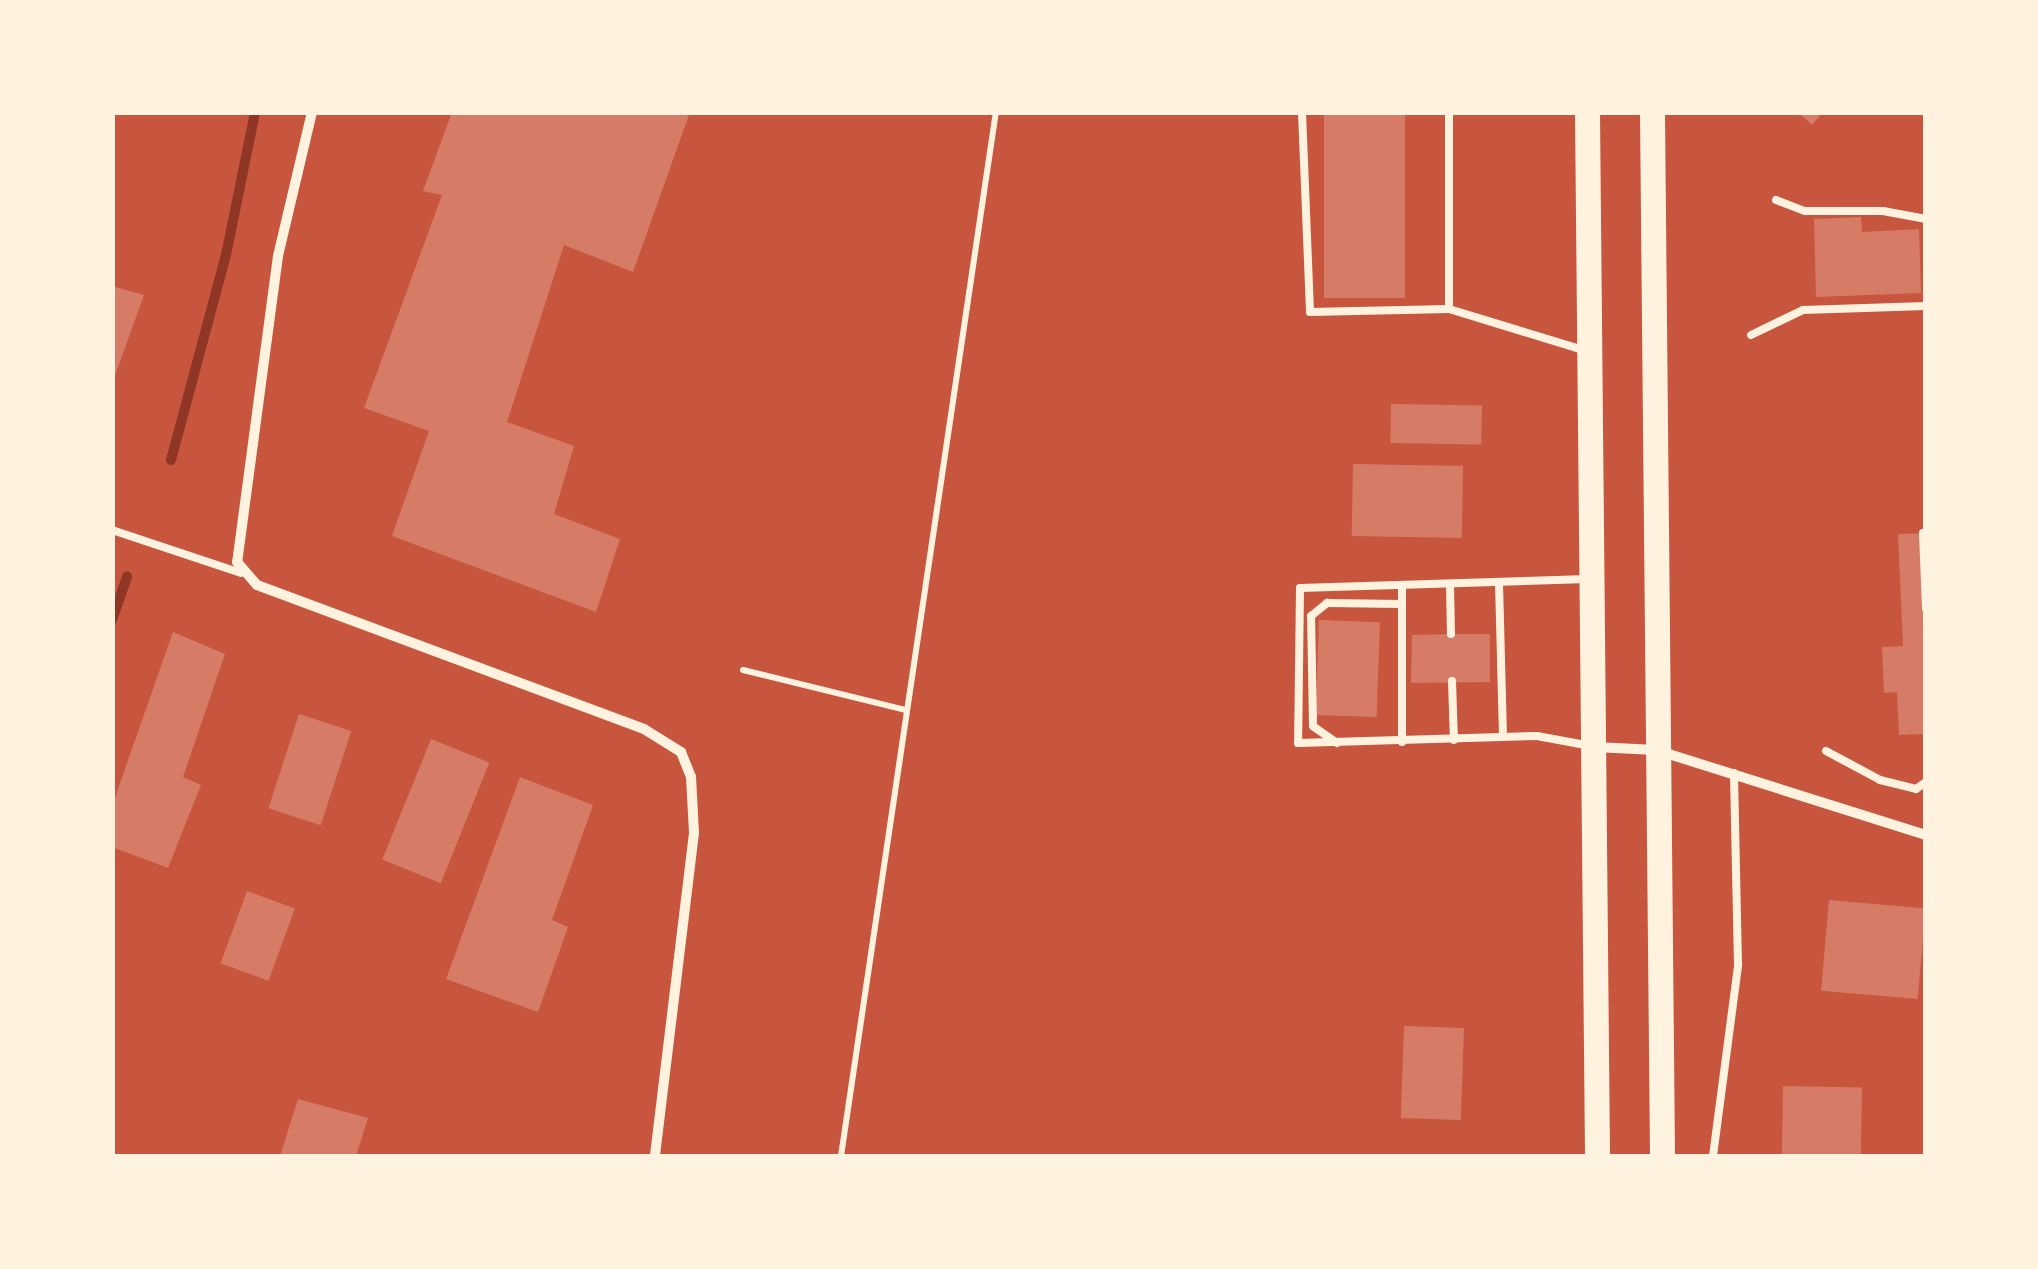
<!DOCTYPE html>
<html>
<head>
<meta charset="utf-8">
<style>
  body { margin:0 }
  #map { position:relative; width:2038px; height:1269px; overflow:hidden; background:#c8553d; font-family:Barlow,sans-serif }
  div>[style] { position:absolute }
  .stream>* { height:10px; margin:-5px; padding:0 5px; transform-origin:5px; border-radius:5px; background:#8f3625 }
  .building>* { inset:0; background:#d67c66; transform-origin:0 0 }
  .path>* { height:6px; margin:-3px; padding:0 3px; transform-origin:3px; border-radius:3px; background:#fff3e0 }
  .service>* { height:8px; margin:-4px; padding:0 4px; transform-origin:4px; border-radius:4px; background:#fff3e0 }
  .minor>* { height:10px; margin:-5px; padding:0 5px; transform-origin:5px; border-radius:5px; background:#fff3e0 }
  .primary>* { height:25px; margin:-12.5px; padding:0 12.5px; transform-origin:12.5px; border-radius:12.5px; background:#fff3e0 }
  span { translate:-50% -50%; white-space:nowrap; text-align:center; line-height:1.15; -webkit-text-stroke:8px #fff3e0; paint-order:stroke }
  .frame { position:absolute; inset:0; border:115px solid #fff3e0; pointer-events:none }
</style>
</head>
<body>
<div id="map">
  <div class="stream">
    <i style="left:171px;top:460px;width:212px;rotate:-75deg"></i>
    <i style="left:226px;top:255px;width:146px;rotate:-78.5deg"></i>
    <i style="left:112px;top:620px;width:46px;rotate:-70.8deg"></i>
  </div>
  <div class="building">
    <i style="clip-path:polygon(452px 112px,690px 112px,633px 272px,564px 245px,507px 422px,574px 446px,554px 514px,620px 539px,596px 612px,392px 536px,429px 431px,364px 408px,442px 195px,423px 191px)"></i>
    <i style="left:1324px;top:112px;width:81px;height:186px"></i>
    <i style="clip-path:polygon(1798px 112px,1823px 112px,1812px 125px)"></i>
    <i style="clip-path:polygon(1861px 217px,1862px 232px,1919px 229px,1921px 293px,1816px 297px,1814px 219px)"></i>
    <i style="clip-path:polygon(112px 286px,144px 295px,113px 381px,112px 381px)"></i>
    <i style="left:1391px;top:404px;width:91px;height:39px;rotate:1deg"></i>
    <i style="left:1353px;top:464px;width:110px;height:72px;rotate:1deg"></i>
    <i style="clip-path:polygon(1926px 533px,1926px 734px,1899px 735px,1897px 692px,1884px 693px,1882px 647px,1903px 646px,1898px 534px)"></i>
    <i style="left:1319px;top:620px;width:61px;height:95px;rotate:2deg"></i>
    <i style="clip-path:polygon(173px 632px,225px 654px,183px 777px,201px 785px,168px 868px,112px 847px,112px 806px)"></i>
    <i style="clip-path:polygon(1451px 634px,1490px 634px,1490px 682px,1411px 683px,1412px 635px)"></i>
    <i style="left:299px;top:714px;width:55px;height:99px;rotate:18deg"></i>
    <i style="left:431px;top:739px;width:63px;height:130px;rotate:22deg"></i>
    <i style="clip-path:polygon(520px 777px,593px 805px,552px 920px,568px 927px,538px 1012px,446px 979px)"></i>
    <i style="left:247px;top:891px;width:51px;height:77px;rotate:20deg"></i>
    <i style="left:1829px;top:900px;width:97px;height:91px;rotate:5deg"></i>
    <i style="left:1404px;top:1026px;width:60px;height:92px;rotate:2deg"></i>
    <i style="left:1783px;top:1086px;width:79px;height:70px;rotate:1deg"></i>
    <i style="clip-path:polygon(298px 1099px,368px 1118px,356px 1156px,280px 1156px)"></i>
  </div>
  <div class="path">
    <i style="left:743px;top:670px;width:168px;rotate:13.8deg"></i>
    <i style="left:841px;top:1156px;width:1055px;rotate:-81.56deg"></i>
  </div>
  <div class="service">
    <i style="left:1302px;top:112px;width:200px;rotate:87.7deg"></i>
    <i style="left:1310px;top:312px;width:139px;rotate:-1.2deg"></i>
    <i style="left:1449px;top:309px;width:140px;rotate:17deg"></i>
    <i style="left:1776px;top:200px;width:31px;rotate:21deg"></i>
    <i style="left:1805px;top:211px;width:78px"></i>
    <i style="left:1883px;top:211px;width:44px;rotate:10.5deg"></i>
    <i style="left:1449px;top:309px;width:197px;rotate:-90deg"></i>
    <i style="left:1751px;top:335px;width:58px;rotate:-25.7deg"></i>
    <i style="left:1803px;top:310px;width:123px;rotate:-1.9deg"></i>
    <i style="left:112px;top:530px;width:136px;rotate:18.4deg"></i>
    <i style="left:1923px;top:533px;width:76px;rotate:87.7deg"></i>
    <i style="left:1588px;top:579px;width:288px;rotate:178.2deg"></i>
    <i style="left:1300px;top:588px;width:155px;rotate:90.7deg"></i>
    <i style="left:1298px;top:743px;width:239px;rotate:-1.7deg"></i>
    <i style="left:1537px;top:736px;width:55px;rotate:10.5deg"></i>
    <i style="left:1499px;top:583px;width:153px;rotate:88.5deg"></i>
    <i style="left:1450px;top:584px;width:50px;rotate:88.9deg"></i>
    <i style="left:1452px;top:681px;width:59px;rotate:88.1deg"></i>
    <i style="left:1402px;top:742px;width:157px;rotate:-90deg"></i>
    <i style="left:1337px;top:743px;width:29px;rotate:-145deg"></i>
    <i style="left:1313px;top:726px;width:110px;rotate:-91deg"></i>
    <i style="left:1311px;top:616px;width:21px;rotate:-39deg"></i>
    <i style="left:1327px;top:603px;width:75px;rotate:0.8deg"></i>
    <i style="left:1826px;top:751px;width:61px;rotate:28.2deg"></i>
    <i style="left:1880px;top:780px;width:37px;rotate:14deg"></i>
    <i style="left:1916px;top:789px;width:12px;rotate:-35deg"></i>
    <i style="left:1713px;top:1156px;width:193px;rotate:-82.5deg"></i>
    <i style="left:1738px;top:965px;width:192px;rotate:-91.2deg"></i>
  </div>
  <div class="minor">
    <i style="left:312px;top:112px;width:148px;rotate:103.3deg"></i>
    <i style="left:278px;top:256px;width:309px;rotate:97.6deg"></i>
    <i style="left:237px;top:562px;width:30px;rotate:49deg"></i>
    <i style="left:257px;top:585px;width:413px;rotate:20.4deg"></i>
    <i style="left:644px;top:729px;width:44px;rotate:31.9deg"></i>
    <i style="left:681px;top:752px;width:27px;rotate:68deg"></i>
    <i style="left:691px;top:777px;width:56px;rotate:86.9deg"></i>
    <i style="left:694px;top:833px;width:325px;rotate:96.9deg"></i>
    <i style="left:1595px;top:747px;width:61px;rotate:2.8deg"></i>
    <i style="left:1656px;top:750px;width:283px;rotate:17.5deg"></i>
  </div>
  <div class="primary">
    <i style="left:1587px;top:112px;width:1044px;rotate:89.45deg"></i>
    <i style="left:1652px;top:112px;width:1044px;rotate:89.45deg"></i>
  </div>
  <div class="frame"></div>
</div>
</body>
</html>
